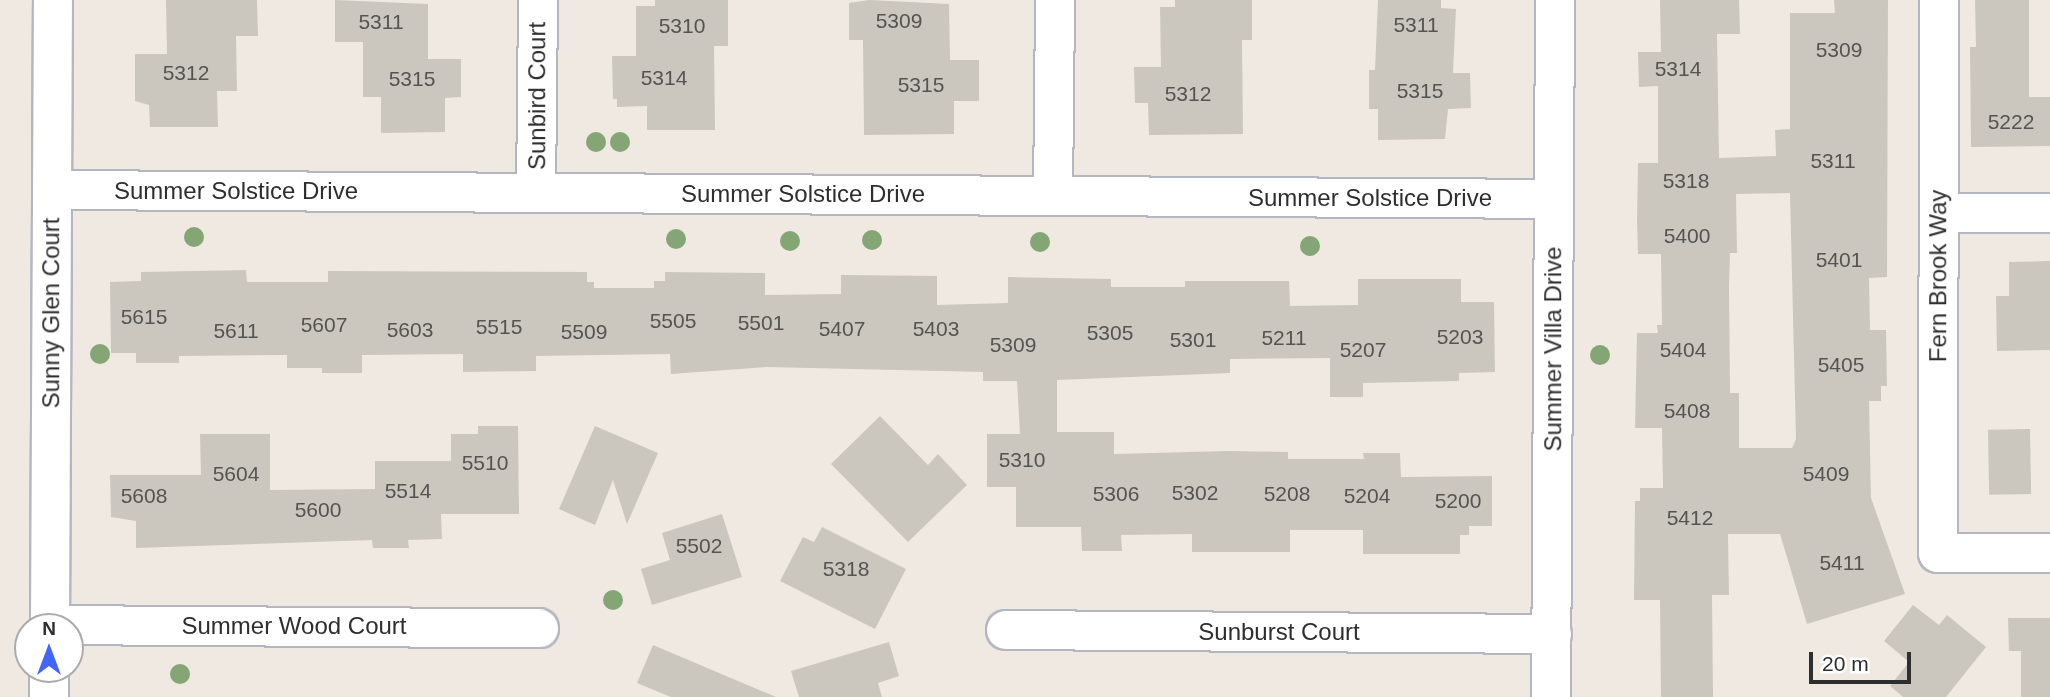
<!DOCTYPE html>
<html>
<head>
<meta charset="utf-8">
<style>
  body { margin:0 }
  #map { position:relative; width:2050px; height:697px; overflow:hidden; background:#efe9e1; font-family:Helvetica,sans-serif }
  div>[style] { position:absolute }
  .building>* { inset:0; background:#cbc7bf; transform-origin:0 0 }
  .roads { filter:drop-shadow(2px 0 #b4b7c1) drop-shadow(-2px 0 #b4b7c1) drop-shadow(0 2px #b4b7c1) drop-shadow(0 -2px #b4b7c1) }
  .minor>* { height:38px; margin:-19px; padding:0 19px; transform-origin:19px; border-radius:19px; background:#fff }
  .trees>* { width:20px; height:20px; margin:-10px; border-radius:50%; background:#84a574 }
  span { translate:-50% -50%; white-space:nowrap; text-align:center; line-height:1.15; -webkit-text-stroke:6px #fff; paint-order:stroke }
  .number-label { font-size:21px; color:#555452 }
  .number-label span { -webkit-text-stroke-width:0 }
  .street-label { font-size:24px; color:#2e2e2e }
  .north { position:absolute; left:14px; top:613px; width:70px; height:70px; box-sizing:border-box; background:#fff; border:2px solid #ababab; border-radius:50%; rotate:0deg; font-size:19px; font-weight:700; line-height:28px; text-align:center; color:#2e2e2e }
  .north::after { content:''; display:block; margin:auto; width:24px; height:32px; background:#4264fb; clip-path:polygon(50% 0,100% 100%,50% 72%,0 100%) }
  .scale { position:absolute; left:1809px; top:652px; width:102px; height:32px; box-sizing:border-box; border:4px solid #2e2e2e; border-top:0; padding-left:9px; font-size:21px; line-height:24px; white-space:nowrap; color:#2e2e2e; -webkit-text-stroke:5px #fff; paint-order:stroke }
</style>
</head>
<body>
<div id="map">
  <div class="building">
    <i style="clip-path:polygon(166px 0,257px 0,258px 36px,236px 36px,237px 91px,217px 91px,218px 127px,150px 127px,149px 105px,135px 101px,135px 54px,167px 54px)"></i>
    <i style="clip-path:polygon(335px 0,428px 4px,428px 59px,461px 59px,461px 97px,445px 98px,445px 132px,381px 133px,381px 97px,363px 97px,363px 42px,335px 42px)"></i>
    <i style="clip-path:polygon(655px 0,728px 0,728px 46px,714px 46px,715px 130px,647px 130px,647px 106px,617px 107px,617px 99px,613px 99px,612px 56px,636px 56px,636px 6px,655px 6px)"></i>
    <i style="clip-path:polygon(869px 0,949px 4px,950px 60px,979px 60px,979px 101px,954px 101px,954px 134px,864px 135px,863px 40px,849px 40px,849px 3px)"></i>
    <i style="clip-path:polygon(1175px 0,1252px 0,1252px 40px,1242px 40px,1243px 134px,1149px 135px,1148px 103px,1135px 103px,1134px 67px,1161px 67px,1160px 7px,1175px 7px)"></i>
    <i style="clip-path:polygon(1378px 0,1441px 0,1441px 8px,1456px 9px,1453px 73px,1470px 73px,1471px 108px,1448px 109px,1445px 139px,1378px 140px,1378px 109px,1369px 109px,1369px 70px,1375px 70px)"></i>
    <i style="clip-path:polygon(evenodd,1660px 0,1739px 0,1740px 34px,1717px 34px,1719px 158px,1776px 156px,1775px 130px,1790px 129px,1790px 13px,1835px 13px,1834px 0,1888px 0,1887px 277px,1869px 278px,1870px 330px,1886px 330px,1887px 386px,1881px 386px,1881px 401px,1869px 401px,1871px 498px,1905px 594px,1807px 624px,1780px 534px,1728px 534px,1729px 595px,1712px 595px,1713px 697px,1661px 697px,1660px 600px,1634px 600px,1635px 501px,1640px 501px,1640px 488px,1663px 488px,1662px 428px,1635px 428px,1637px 333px,1658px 333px,1657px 325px,1662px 325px,1661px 254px,1638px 254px,1637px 220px,1638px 163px,1658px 163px,1658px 86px,1639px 87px,1638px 52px,1661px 52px,1660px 0,1790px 193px,1796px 439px,1792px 448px,1739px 448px,1739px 393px,1730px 393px,1729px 286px,1730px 253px,1737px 253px,1736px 194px,1790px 193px)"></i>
    <i style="clip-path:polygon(1975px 0,2029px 0,2029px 97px,2050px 97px,2050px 146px,1971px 147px,1970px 47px,1976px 47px)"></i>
    <i style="clip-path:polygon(2050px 261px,2050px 350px,1997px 351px,1996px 296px,2009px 296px,2009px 262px)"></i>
    <i style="clip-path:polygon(246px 270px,247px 282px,328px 282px,328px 271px,587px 272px,587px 282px,594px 282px,594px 288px,654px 288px,654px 281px,665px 281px,665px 272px,765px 273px,765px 295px,841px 294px,841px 275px,937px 276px,937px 305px,1008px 303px,1008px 277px,1111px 279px,1111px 287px,1185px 287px,1185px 281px,1289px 281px,1290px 306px,1358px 305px,1358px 279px,1461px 279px,1461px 302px,1494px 302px,1495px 372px,1459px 373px,1459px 381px,1363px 383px,1363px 397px,1330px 397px,1330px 358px,1230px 359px,1230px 373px,1057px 380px,1057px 432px,1114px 432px,1114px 454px,1228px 451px,1288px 452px,1288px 459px,1364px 459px,1363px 453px,1400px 453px,1401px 477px,1492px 476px,1492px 526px,1469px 526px,1469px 535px,1460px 535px,1460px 554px,1363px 554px,1363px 530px,1290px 530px,1290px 552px,1192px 552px,1192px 534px,1121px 535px,1122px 551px,1082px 551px,1081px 527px,1016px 527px,1016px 487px,987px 487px,987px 434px,1020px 434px,1017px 381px,983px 381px,983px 372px,767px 367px,671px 374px,670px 354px,536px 356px,536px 371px,463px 372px,463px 354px,362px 355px,362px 373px,322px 373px,322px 368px,287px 368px,287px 355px,179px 356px,179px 363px,136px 363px,136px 353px,111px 353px,110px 282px,141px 281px,141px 272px)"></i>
    <i style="clip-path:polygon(880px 416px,928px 465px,938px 454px,967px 485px,908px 542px,831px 464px)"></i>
    <i style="clip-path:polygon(478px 426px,518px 426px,519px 514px,441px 514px,442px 539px,408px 540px,409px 548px,373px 548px,372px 540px,136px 548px,136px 521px,111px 517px,110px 475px,201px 475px,200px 434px,270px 434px,270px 490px,375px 489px,375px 461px,451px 461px,451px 434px,478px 434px)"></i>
    <i style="clip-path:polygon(595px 426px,658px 453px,627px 524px,613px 480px,595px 525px,559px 509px)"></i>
    <i style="left:2030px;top:429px;width:65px;height:42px;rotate:89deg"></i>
    <i style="clip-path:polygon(722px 514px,742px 577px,652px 605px,641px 569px,670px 560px,662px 533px)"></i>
    <i style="clip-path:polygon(822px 527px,906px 569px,875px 629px,780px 581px,803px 537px,814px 542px)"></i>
    <i style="clip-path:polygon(1913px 605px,1939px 625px,1947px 615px,1986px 647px,1946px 697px,1903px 697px,1890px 686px,1909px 662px,1884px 641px)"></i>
    <i style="clip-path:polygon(2008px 618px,2050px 618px,2050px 697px,2021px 697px,2021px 651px,2009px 651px)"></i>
    <i style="clip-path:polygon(889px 642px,899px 676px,878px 683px,882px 697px,799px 697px,791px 671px)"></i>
    <i style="clip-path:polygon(653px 645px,776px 697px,671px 697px,637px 683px)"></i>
  </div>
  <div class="roads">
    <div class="minor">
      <i style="left:1939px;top:0;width:553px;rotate:90.1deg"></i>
      <i style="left:1938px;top:553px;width:112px"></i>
      <i style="left:52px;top:190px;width:1502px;rotate:0.34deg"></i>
      <i style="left:536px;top:193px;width:193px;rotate:-89.4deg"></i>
      <i style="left:1053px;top:196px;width:196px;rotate:-89.4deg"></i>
      <i style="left:1939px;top:213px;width:111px"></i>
      <i style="left:50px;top:625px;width:489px;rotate:0.4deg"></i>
      <i style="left:50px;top:627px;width:627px;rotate:-89.73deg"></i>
      <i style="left:1006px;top:630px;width:546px;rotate:0.42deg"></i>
      <i style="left:49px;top:697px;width:28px;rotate:-90deg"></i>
      <i style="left:1551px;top:697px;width:697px;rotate:-89.67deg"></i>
    </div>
  </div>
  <div class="trees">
    <i style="left:596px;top:142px"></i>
    <i style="left:620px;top:142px"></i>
    <i style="left:194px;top:237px"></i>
    <i style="left:676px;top:239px"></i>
    <i style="left:872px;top:240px"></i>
    <i style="left:790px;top:241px"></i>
    <i style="left:1040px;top:242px"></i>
    <i style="left:1310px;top:246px"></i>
    <i style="left:100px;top:354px"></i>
    <i style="left:1600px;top:355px"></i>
    <i style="left:613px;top:600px"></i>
    <i style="left:180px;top:674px"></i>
  </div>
  <div class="number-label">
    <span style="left:899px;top:21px">5309</span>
    <span style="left:381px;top:22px">5311</span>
    <span style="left:1416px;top:25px">5311</span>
    <span style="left:682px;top:26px">5310</span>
    <span style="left:1839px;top:50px">5309</span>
    <span style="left:1678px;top:69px">5314</span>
    <span style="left:186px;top:73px">5312</span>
    <span style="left:664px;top:78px">5314</span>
    <span style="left:412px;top:79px">5315</span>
    <span style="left:921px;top:85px">5315</span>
    <span style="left:1420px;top:91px">5315</span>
    <span style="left:1188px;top:94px">5312</span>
    <span style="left:2011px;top:122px">5222</span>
    <span style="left:1833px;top:161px">5311</span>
    <span style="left:1686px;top:181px">5318</span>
    <span style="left:1687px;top:236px">5400</span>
    <span style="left:1839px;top:260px">5401</span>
    <span style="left:144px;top:317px">5615</span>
    <span style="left:673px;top:321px">5505</span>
    <span style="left:761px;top:323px">5501</span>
    <span style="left:324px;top:325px">5607</span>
    <span style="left:499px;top:327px">5515</span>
    <span style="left:842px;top:329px">5407</span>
    <span style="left:936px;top:329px">5403</span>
    <span style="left:410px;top:330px">5603</span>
    <span style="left:236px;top:331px">5611</span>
    <span style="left:584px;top:332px">5509</span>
    <span style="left:1110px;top:333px">5305</span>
    <span style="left:1460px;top:337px">5203</span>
    <span style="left:1284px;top:338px">5211</span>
    <span style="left:1193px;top:340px">5301</span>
    <span style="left:1013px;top:345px">5309</span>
    <span style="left:1363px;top:350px">5207</span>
    <span style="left:1683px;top:350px">5404</span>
    <span style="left:1841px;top:365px">5405</span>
    <span style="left:1687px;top:411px">5408</span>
    <span style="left:1022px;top:460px">5310</span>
    <span style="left:485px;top:463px">5510</span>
    <span style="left:236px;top:474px">5604</span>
    <span style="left:1826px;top:474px">5409</span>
    <span style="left:408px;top:491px">5514</span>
    <span style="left:1195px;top:493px">5302</span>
    <span style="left:1116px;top:494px">5306</span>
    <span style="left:1287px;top:494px">5208</span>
    <span style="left:144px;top:496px">5608</span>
    <span style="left:1367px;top:496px">5204</span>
    <span style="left:1458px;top:501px">5200</span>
    <span style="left:318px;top:510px">5600</span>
    <span style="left:1690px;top:518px">5412</span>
    <span style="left:699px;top:546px">5502</span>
    <span style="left:1842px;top:563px">5411</span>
    <span style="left:846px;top:569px">5318</span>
  </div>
  <div class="street-label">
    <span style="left:537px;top:96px;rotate:-90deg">Sunbird Court</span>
    <span style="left:236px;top:191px">Summer Solstice Drive</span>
    <span style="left:803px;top:194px">Summer Solstice Drive</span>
    <span style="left:1370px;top:198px">Summer Solstice Drive</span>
    <span style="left:1938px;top:276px;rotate:-90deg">Fern Brook Way</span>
    <span style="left:51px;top:313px;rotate:-90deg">Sunny Glen Court</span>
    <span style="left:1553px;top:349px;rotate:-90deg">Summer Villa Drive</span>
    <span style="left:294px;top:626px">Summer Wood Court</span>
    <span style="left:1279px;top:632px">Sunburst Court</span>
  </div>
  <div class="north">N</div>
  <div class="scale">20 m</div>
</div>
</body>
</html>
